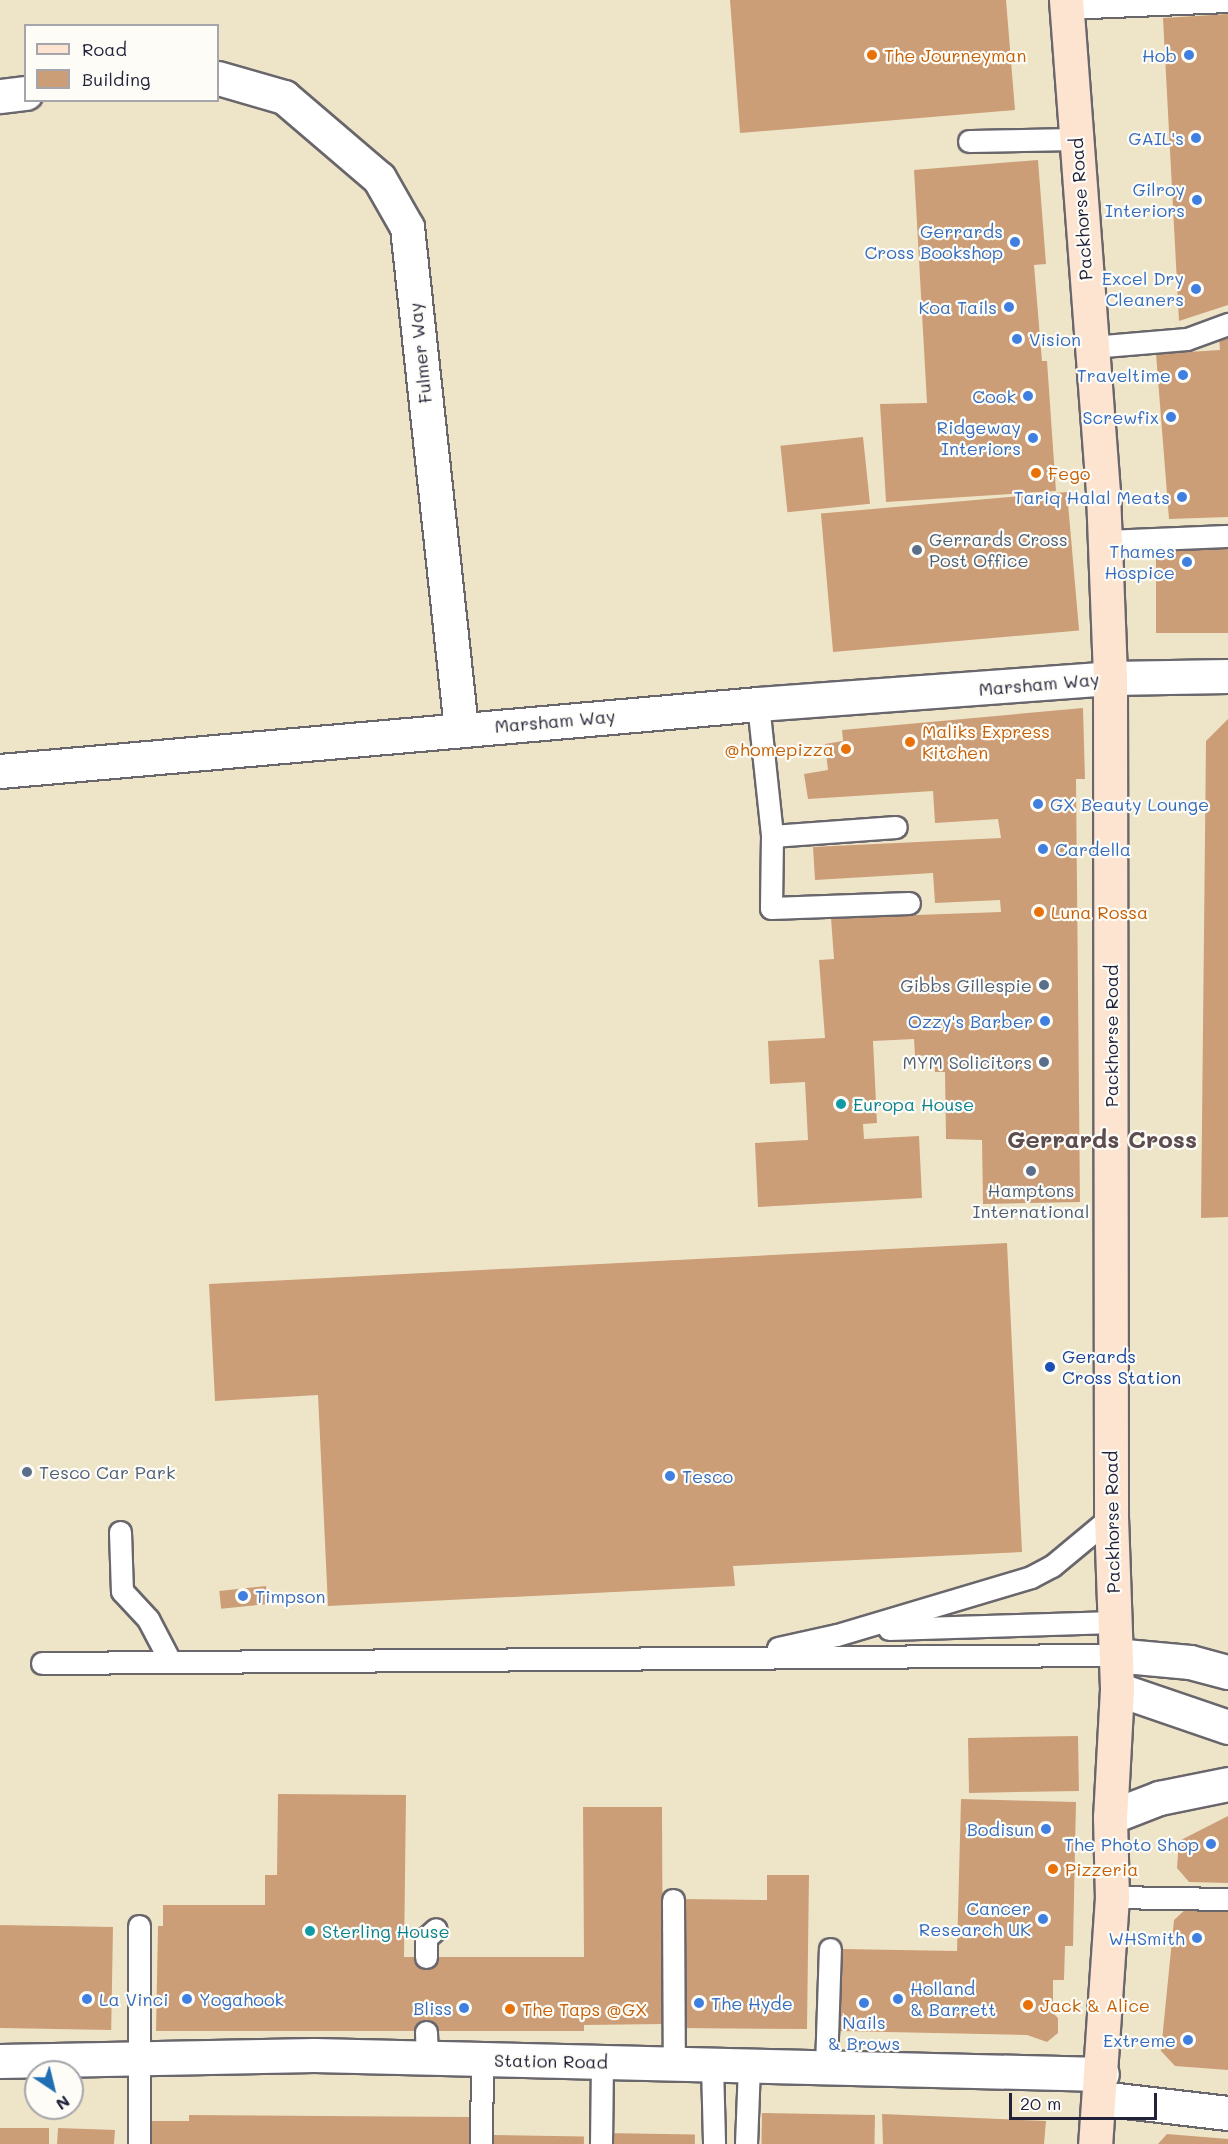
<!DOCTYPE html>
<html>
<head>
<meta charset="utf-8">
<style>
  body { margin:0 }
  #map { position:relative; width:1228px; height:2144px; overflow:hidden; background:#eee5c8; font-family:Mali,sans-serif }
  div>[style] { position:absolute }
  .building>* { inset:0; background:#cc9e78; transform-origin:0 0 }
  .roads { filter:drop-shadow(2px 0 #69666c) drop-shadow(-2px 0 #69666c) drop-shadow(0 2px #69666c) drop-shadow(0 -2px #69666c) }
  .service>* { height:21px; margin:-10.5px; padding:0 10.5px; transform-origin:10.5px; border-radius:10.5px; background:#fff }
  .minor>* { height:33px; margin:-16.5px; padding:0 16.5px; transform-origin:16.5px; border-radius:16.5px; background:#fff }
  .secondary>* { height:33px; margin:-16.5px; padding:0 16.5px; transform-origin:16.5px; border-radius:16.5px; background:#fde4d0 }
  .dots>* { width:16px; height:16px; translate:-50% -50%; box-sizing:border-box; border:3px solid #fdfcf7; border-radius:50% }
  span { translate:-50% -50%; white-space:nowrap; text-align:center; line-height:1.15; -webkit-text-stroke:4.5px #fdfcf7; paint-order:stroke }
  .food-label { font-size:18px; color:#c56008 }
  .left { translate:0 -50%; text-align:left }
  .right { translate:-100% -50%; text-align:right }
  .shop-label { font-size:18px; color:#366cbe }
  .street-label { font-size:18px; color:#22223b }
  .service-label { font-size:18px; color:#4e5e75 }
  .culture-label { font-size:18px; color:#0d838f }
  .transit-label { font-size:18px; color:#164399 }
  .district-label { font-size:24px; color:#5e4d50; font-weight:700 }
  .legend { position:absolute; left:24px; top:24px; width:195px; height:78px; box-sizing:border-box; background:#fdfcf7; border:2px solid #a5a5ac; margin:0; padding:8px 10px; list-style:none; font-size:18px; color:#22223b }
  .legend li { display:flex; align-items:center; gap:12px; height:30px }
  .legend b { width:30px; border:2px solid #a5a5ac }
  .north { position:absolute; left:24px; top:2060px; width:60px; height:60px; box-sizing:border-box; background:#fdfcf7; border:2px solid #a5a5ac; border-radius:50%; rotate:145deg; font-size:16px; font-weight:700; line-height:24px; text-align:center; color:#22223b }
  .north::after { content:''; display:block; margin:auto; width:21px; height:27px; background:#1f6fb2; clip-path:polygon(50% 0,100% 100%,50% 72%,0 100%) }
  .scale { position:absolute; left:1009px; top:2093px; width:148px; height:27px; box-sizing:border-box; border:3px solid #22223b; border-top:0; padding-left:8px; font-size:18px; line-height:21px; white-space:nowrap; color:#22223b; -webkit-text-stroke:4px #fdfcf7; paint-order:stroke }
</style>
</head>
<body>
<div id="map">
  <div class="building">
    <i style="clip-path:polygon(730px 0,1006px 0,1015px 110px,740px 133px)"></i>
    <i style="clip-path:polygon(1228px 14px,1228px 305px,1179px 321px,1163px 18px)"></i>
    <i style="clip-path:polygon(1038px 160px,1046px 264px,1034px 265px,1042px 361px,1047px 361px,1056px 491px,886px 502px,880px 404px,927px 403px,914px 170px)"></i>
    <i style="clip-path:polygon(1228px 333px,1228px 517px,1169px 519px,1156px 354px,1220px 350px,1219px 336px)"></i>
    <i style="left:863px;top:437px;width:67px;height:83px;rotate:84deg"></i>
    <i style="left:1067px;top:492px;width:139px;height:247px;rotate:85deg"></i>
    <i style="left:1228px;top:539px;width:94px;height:72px;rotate:90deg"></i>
    <i style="clip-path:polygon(1083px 708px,1085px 779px,1076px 779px,1080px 1202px,983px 1204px,982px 1140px,946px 1139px,945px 1072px,935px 1072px,935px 1055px,915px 1056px,914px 1039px,873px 1041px,877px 1123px,863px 1124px,864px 1139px,919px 1136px,922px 1198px,758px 1207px,755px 1143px,808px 1140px,805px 1082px,770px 1084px,768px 1041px,825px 1038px,819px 960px,834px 959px,831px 918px,1001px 912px,1000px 900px,935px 903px,933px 873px,815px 880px,813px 847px,1001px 838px,998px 819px,935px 823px,933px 791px,808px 799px,804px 774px,828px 770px,825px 744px,843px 741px,842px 730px)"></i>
    <i style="clip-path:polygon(1228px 719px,1228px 1217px,1201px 1218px,1206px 741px)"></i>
    <i style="clip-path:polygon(1007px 1243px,1022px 1552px,733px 1566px,735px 1586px,328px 1606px,318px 1395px,215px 1401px,209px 1284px)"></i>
    <i style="left:266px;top:1586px;width:18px;height:47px;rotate:84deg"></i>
    <i style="left:1078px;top:1736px;width:55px;height:110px;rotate:89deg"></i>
    <i style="clip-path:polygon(278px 1794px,406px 1795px,404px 1957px,584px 1957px,583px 1807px,662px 1807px,663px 2024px,584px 2025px,584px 2031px,156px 2031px,158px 1926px,163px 1926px,163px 1905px,265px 1905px,265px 1875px,277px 1875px)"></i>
    <i style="clip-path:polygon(961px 1799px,1076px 1802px,1073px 1946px,1065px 1946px,1064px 1980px,1053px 1980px,1053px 2013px,1058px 2018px,1058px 2033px,1047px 2042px,1027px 2035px,840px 2031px,842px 1949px,957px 1951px)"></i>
    <i style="clip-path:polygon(1228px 1816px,1228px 1883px,1189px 1882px,1177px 1868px,1179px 1841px)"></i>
    <i style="clip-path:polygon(767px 1875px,809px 1875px,807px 2029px,679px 2028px,681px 1899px,767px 1900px)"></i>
    <i style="clip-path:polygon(1187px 1908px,1228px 1910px,1228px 2070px,1175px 2066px,1161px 2051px,1174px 1920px)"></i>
    <i style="left:0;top:1925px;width:113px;height:103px;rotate:1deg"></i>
    <i style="left:762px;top:2113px;width:113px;height:31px;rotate:1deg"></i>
    <i style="clip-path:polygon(882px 2114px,1046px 2121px,1044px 2144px,883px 2144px)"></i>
    <i style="clip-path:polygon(189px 2115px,469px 2117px,469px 2144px,151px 2144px,152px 2121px,189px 2121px)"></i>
    <i style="left:0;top:2128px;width:49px;height:16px"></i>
    <i style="clip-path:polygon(58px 2128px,115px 2130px,114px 2144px,57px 2144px)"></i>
    <i style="left:602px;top:2133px;width:93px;height:11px;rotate:1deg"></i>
    <i style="clip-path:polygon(1167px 2134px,1228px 2139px,1228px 2144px,1158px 2144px)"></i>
    <i style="left:494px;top:2135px;width:90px;height:9px;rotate:1deg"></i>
  </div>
  <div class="roads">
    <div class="service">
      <i style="left:1066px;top:8px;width:162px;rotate:-2.5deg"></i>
      <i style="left:969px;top:141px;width:107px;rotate:-1.1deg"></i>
      <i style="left:1092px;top:347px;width:95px;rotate:-4.8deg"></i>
      <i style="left:1187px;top:339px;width:44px;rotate:-20.1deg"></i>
      <i style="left:1104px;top:541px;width:124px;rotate:-2.3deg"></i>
      <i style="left:758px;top:704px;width:133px;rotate:83.9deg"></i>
      <i style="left:772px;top:836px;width:72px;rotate:90.8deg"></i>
      <i style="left:771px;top:908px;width:138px;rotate:-2.1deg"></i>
      <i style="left:772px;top:836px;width:124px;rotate:-4.2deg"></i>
      <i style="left:120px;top:1532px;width:59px;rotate:88.1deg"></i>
      <i style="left:122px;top:1591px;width:38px;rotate:47deg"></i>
      <i style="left:148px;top:1619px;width:45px;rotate:62.3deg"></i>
      <i style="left:889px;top:1629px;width:225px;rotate:-1.8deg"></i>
      <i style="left:778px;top:1648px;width:60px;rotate:-12.4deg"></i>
      <i style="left:837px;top:1635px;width:202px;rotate:-16.6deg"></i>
      <i style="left:1031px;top:1577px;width:24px;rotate:-28deg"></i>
      <i style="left:1052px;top:1566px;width:77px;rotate:-39.7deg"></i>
      <i style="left:42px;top:1663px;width:1072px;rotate:-0.43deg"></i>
      <i style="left:1112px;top:1897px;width:116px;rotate:1deg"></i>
      <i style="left:673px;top:1900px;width:164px;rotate:89.7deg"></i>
      <i style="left:139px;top:1926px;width:218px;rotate:90deg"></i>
      <i style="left:426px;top:1957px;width:19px;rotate:-90deg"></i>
      <i style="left:426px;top:1938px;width:13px;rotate:-42deg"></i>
      <i style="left:426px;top:2032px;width:26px;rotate:88deg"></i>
      <i style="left:712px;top:2065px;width:79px;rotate:88.5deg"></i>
      <i style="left:826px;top:2067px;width:118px;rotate:-88.1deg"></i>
      <i style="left:481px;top:2144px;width:85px;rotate:-89.3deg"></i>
      <i style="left:601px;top:2144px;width:82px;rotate:-89.3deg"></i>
      <i style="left:746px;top:2144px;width:78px;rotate:-87.8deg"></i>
    </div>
    <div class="minor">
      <i style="left:218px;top:78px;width:69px;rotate:16.1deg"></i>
      <i style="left:284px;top:97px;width:125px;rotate:40.5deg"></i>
      <i style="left:379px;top:178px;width:56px;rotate:60.3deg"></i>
      <i style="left:407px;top:227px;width:504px;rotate:83.85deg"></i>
      <i style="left:0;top:96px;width:26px;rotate:-7deg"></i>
      <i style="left:0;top:771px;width:761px;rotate:-5.05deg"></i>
      <i style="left:758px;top:704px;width:353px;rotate:-4.2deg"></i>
      <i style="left:1110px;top:678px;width:118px;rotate:-1deg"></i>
      <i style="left:1114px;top:1655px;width:76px;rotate:5.3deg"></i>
      <i style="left:1190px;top:1662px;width:39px;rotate:15deg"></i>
      <i style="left:1117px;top:1689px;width:117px;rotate:18.9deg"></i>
      <i style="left:1110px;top:1817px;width:53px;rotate:-21.2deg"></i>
      <i style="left:1159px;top:1798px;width:70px;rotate:-11.5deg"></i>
      <i style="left:0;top:2061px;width:314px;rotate:-1.1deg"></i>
      <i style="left:314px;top:2055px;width:788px;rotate:1.38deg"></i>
      <i style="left:1100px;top:2098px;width:129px;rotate:6.7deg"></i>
    </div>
    <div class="secondary">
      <i style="left:1066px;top:0;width:494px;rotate:85.7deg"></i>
      <i style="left:1103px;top:493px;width:185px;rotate:87.8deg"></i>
      <i style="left:1110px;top:678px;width:839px;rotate:89.93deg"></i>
      <i style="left:1111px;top:1517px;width:172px;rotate:88deg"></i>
      <i style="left:1117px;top:1689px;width:128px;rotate:93.1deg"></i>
      <i style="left:1110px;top:1817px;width:80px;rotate:88.6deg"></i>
      <i style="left:1112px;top:1897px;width:248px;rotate:93.9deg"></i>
    </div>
  </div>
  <div class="dots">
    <i style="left:872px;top:55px;background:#e8710a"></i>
    <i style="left:1189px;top:55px;background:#3f7fe0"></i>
    <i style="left:1196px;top:138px;background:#3f7fe0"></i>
    <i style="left:1197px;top:200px;background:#3f7fe0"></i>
    <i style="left:1015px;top:242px;background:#3f7fe0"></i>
    <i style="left:1196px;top:289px;background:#3f7fe0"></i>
    <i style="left:1009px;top:307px;background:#3f7fe0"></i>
    <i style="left:1017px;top:339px;background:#3f7fe0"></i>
    <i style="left:1183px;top:375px;background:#3f7fe0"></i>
    <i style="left:1028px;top:396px;background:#3f7fe0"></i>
    <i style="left:1171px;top:417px;background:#3f7fe0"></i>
    <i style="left:1033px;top:438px;background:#3f7fe0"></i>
    <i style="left:1036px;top:473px;background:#e8710a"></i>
    <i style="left:1182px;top:497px;background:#3f7fe0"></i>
    <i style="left:917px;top:550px;background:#5c6f8a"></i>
    <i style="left:1187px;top:562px;background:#3f7fe0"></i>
    <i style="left:910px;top:742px;background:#e8710a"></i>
    <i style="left:846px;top:749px;background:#e8710a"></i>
    <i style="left:1038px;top:804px;background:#3f7fe0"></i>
    <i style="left:1043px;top:849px;background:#3f7fe0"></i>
    <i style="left:1039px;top:912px;background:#e8710a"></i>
    <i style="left:1044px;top:985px;background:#5c6f8a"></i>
    <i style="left:1045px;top:1021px;background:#3f7fe0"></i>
    <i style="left:1044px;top:1062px;background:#5c6f8a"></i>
    <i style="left:841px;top:1104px;background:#0f9aa8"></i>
    <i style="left:1031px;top:1171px;background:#5c6f8a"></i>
    <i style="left:1050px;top:1367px;background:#1a4fb4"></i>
    <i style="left:27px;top:1472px;background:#5c6f8a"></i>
    <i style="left:670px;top:1476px;background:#3f7fe0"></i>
    <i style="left:243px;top:1596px;background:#3f7fe0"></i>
    <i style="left:1046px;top:1829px;background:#3f7fe0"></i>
    <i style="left:1211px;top:1844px;background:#3f7fe0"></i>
    <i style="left:1053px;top:1869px;background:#e8710a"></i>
    <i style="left:1043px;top:1919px;background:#3f7fe0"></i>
    <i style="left:310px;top:1931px;background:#0f9aa8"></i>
    <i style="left:1197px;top:1938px;background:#3f7fe0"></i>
    <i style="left:87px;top:1999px;background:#3f7fe0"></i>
    <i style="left:187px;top:1999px;background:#3f7fe0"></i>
    <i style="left:898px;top:1999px;background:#3f7fe0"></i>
    <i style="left:699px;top:2003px;background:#3f7fe0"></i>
    <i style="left:864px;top:2003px;background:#3f7fe0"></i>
    <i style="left:1028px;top:2005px;background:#e8710a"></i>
    <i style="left:464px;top:2008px;background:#3f7fe0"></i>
    <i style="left:510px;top:2009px;background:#e8710a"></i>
    <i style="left:1188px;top:2040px;background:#3f7fe0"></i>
  </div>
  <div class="food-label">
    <span class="left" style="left:884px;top:55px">The Journeyman</span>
    <span class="left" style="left:1048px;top:473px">Fego</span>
    <span class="left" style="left:922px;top:742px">Maliks Express<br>Kitchen</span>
    <span class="right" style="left:834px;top:749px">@homepizza</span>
    <span class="left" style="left:1051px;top:912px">Luna Rossa</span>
    <span class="left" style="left:1065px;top:1869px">Pizzeria</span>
    <span class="left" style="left:1040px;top:2005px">Jack &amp; Alice</span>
    <span class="left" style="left:522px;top:2009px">The Taps @GX</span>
  </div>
  <div class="shop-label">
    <span class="right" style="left:1177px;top:55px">Hob</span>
    <span class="right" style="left:1184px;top:138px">GAIL's</span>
    <span class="right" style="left:1185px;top:200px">Gilroy<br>Interiors</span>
    <span class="right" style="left:1003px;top:242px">Gerrards<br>Cross Bookshop</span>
    <span class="right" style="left:1184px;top:289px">Excel Dry<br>Cleaners</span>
    <span class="right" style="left:997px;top:307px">Koa Tails</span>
    <span class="left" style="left:1029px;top:339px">Vision</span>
    <span class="right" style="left:1171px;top:375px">Traveltime</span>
    <span class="right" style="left:1016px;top:396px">Cook</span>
    <span class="right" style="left:1159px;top:417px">Screwfix</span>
    <span class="right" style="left:1021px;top:438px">Ridgeway<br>Interiors</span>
    <span class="right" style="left:1170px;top:497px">Tariq Halal Meats</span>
    <span class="right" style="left:1175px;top:562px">Thames<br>Hospice</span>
    <span class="left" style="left:1050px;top:804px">GX Beauty Lounge</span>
    <span class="left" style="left:1055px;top:849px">Cardella</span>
    <span class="right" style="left:1033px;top:1021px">Ozzy's Barber</span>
    <span class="left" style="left:682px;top:1476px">Tesco</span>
    <span class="left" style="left:255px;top:1596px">Timpson</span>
    <span class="right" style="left:1034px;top:1829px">Bodisun</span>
    <span class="right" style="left:1199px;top:1844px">The Photo Shop</span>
    <span class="right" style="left:1031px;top:1919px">Cancer<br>Research UK</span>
    <span class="right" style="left:1185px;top:1938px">WHSmith</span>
    <span class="left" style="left:910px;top:1999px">Holland<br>&amp; Barrett</span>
    <span class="left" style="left:99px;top:1999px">La Vinci</span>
    <span class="left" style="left:199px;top:1999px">Yogahook</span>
    <span class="left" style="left:711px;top:2003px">The Hyde</span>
    <span class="right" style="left:452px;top:2008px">Bliss</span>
    <span style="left:864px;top:2033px">Nails<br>&amp; Brows</span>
    <span class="right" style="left:1176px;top:2040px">Extreme</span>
  </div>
  <div class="street-label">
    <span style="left:1081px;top:209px;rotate:-94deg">Packhorse Road</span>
    <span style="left:420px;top:353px;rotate:-96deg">Fulmer Way</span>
    <span style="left:1039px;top:684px;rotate:-5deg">Marsham Way</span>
    <span style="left:555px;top:721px;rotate:-5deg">Marsham Way</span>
    <span style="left:1111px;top:1036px;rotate:-90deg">Packhorse Road</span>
    <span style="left:1112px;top:1522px;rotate:-91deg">Packhorse Road</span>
    <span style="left:551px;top:2061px;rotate:1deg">Station Road</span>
  </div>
  <div class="service-label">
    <span class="left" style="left:929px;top:550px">Gerrards Cross<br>Post Office</span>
    <span class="right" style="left:1032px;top:985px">Gibbs Gillespie</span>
    <span class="right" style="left:1032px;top:1062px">MYM Solicitors</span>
    <span style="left:1031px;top:1201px">Hamptons<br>International</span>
    <span class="left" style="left:39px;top:1472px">Tesco Car Park</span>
  </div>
  <div class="culture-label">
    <span class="left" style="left:853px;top:1104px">Europa House</span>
    <span class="left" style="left:322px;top:1931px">Sterling House</span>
  </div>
  <div class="transit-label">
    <span class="left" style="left:1062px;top:1367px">Gerards<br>Cross Station</span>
  </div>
  <div class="district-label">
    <span style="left:1102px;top:1139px">Gerrards Cross</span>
  </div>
  <ul class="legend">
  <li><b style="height:8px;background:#fde4d0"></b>Road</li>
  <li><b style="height:16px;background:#cc9e78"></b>Building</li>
  </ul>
  <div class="north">N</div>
  <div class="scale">20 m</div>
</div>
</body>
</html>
